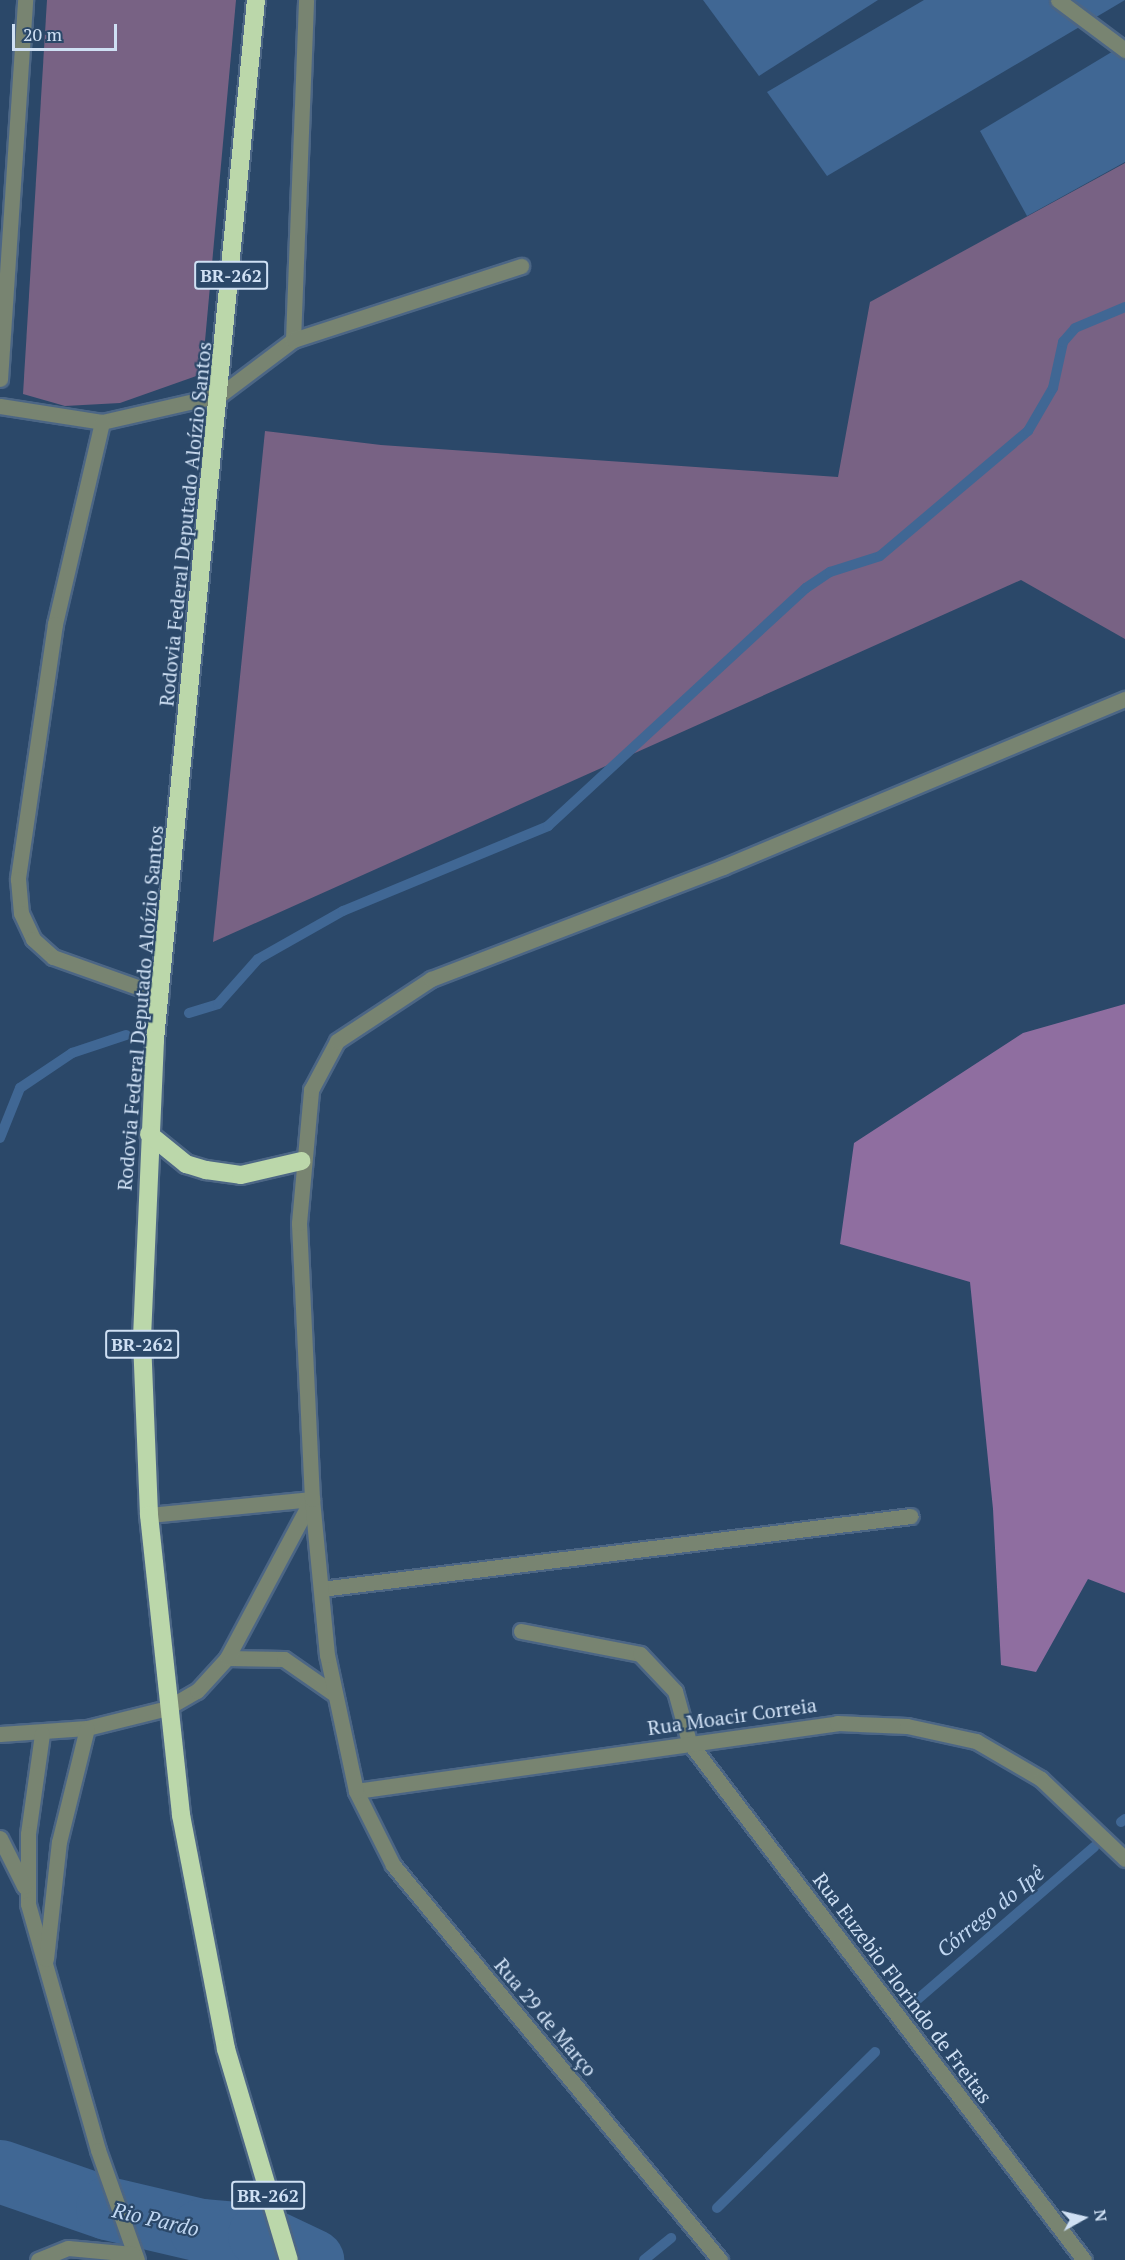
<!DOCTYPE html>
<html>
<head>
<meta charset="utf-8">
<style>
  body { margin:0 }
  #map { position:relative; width:1125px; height:2260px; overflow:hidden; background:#2b4869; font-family:"PT Serif",serif }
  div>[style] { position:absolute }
  .green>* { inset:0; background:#786284 }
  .forest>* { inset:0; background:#8f6ea0 }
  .water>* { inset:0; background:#406794 }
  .stream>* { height:10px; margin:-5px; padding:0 5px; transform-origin:5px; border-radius:5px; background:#406794 }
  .river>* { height:63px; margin:-31.5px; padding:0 31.5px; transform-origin:31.5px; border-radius:31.5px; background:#406794 }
  .roads { filter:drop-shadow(2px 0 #4c6685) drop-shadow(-2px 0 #4c6685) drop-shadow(0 2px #4c6685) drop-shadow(0 -2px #4c6685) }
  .minor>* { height:15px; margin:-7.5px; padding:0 7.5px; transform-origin:7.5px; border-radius:7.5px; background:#788471 }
  .highway>* { height:18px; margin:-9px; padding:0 9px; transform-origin:9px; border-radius:9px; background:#bbd7aa }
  span { translate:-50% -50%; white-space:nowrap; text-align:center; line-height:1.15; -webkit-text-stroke:4.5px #2b4869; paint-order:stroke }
  .shield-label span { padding:2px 4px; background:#2b4869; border:2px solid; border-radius:4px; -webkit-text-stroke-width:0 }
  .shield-label { font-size:18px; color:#cfe0f4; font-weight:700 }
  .street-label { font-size:20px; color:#cfe0f4 }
  .water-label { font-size:21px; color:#c0d7f2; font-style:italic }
  .north { position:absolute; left:1053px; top:2188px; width:60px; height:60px; -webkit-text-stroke:4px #2b4869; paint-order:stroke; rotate:82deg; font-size:16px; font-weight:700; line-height:24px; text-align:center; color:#cfe0f4 }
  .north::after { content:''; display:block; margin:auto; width:21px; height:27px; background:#cfe0f4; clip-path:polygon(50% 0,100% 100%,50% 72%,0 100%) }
  .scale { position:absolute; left:12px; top:24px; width:105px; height:27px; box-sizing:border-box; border:3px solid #cfe0f4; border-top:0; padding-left:8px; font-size:18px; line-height:21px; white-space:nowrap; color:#cfe0f4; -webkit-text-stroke:4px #2b4869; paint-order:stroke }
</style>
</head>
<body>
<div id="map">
  <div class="green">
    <i style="clip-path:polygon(47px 0,236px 0,202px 374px,120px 403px,65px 406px,23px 394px)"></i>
    <i style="clip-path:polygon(1125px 163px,1125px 639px,1021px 580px,213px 942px,265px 431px,381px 445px,838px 477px,870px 302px)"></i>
  </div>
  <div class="forest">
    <i style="clip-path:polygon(1125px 1004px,1125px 1593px,1088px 1579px,1036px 1672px,1001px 1665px,993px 1509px,970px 1282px,840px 1244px,854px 1143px,1023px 1033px)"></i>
  </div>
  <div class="water">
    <i style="clip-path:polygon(703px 0,878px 0,759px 76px)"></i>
    <i style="clip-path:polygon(924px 0,1125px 0,827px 176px,767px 92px)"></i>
    <i style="clip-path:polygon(1125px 44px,1125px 162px,1027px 216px,980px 131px)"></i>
  </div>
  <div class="stream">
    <i style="left:189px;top:1013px;width:30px;rotate:-17deg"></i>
    <i style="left:218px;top:1004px;width:60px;rotate:-48.4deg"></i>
    <i style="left:258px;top:959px;width:98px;rotate:-29.5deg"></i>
    <i style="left:343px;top:911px;width:222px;rotate:-22.5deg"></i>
    <i style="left:548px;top:826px;width:351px;rotate:-42.7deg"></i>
    <i style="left:806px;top:588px;width:29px;rotate:-34deg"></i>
    <i style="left:830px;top:572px;width:52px;rotate:-17.7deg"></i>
    <i style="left:880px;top:556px;width:194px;rotate:-40.2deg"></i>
    <i style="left:1028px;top:431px;width:50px;rotate:-59.8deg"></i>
    <i style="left:1053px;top:388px;width:47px;rotate:-77.7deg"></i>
    <i style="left:1063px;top:342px;width:18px;rotate:-49deg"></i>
    <i style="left:1075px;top:328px;width:54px;rotate:-22.8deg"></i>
    <i style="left:0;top:1138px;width:54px;rotate:-68.2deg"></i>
    <i style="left:20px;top:1088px;width:63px;rotate:-33.9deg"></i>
    <i style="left:72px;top:1053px;width:57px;rotate:-18.4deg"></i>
    <i style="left:1121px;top:1822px;width:5px;rotate:-37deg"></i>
    <i style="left:911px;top:2005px;width:242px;rotate:-40.8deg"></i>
    <i style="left:717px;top:2208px;width:222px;rotate:-44.6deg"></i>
    <i style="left:644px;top:2260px;width:35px;rotate:-39deg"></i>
  </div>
  <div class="river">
    <i style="left:0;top:2171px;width:113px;rotate:19.1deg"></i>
    <i style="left:107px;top:2208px;width:97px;rotate:13.2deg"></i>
    <i style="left:201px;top:2230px;width:58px;rotate:4.9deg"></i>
    <i style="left:259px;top:2235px;width:59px;rotate:25.3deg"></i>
  </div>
  <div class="roads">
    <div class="minor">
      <i style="left:1058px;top:0;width:84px;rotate:36.7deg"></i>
      <i style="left:293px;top:340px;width:340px;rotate:-87.8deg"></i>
      <i style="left:0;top:379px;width:380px;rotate:-86.2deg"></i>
      <i style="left:0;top:406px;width:103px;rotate:8.9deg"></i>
      <i style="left:102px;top:422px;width:121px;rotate:-12.9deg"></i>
      <i style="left:220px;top:395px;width:91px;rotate:-37deg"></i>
      <i style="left:293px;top:340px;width:240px;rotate:-18deg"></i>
      <i style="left:102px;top:422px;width:207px;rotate:103.1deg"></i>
      <i style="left:55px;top:624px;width:258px;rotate:98.3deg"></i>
      <i style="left:18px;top:879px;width:34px;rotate:85deg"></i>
      <i style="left:21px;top:913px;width:29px;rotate:65deg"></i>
      <i style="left:33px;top:939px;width:27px;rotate:42deg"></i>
      <i style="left:53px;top:957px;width:114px;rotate:19.6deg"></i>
      <i style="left:149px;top:1515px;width:164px;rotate:-5.6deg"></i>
      <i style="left:321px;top:1589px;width:594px;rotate:-7.05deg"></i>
      <i style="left:521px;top:1631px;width:121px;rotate:10.9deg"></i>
      <i style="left:640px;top:1654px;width:51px;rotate:46.6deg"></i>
      <i style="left:675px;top:1691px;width:53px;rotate:74.6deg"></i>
      <i style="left:689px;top:1742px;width:651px;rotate:52.67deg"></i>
      <i style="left:227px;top:1658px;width:57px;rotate:1deg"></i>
      <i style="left:284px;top:1659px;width:60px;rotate:34.8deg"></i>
      <i style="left:0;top:1734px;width:87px;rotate:-3.9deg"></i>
      <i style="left:87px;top:1728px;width:82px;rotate:-14deg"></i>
      <i style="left:167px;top:1708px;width:34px;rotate:-30deg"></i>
      <i style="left:197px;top:1691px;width:45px;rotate:-47.7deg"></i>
      <i style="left:227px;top:1658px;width:180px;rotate:-61.9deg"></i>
      <i style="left:42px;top:1734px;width:101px;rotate:98deg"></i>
      <i style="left:28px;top:1834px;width:70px;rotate:90deg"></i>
      <i style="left:28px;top:1904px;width:256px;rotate:74.1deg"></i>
      <i style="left:98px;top:2150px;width:117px;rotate:70.5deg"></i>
      <i style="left:356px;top:1791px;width:486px;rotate:-8deg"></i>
      <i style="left:837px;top:1723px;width:70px;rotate:2.5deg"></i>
      <i style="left:907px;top:1726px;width:71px;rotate:12.3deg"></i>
      <i style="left:976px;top:1741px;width:75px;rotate:30.3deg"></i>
      <i style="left:1041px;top:1779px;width:116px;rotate:43.6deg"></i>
      <i style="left:0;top:1838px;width:54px;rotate:63.4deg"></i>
      <i style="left:46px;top:1959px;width:118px;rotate:-83.7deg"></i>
      <i style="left:59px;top:1842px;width:117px;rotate:-76.2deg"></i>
      <i style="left:38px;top:2260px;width:32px;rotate:-22deg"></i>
      <i style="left:68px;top:2248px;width:65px;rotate:5.3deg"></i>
      <i style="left:720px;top:2260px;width:513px;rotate:-129.62deg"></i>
      <i style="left:393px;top:1865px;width:83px;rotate:-116.6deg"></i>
      <i style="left:356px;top:1791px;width:139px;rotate:-102deg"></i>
      <i style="left:327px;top:1655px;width:157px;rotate:-95.5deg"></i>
      <i style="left:312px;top:1499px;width:276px;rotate:-92.7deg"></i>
      <i style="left:299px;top:1223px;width:134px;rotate:-84.8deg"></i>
      <i style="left:311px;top:1090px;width:55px;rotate:-62deg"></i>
      <i style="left:337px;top:1041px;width:113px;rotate:-33.4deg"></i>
      <i style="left:431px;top:979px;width:313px;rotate:-21deg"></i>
      <i style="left:723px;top:867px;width:436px;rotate:-22.7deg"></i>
    </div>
    <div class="highway">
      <i style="left:256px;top:0;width:1045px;rotate:95.55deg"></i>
      <i style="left:155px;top:1040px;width:300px;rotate:92.5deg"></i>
      <i style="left:142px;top:1340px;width:175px;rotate:87.7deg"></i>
      <i style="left:149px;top:1515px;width:302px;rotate:83.9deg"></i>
      <i style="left:181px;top:1815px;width:238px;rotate:79.1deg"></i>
      <i style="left:226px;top:2049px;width:220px;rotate:73.4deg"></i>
      <i style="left:149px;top:1134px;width:48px;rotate:39deg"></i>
      <i style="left:186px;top:1164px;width:21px;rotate:17deg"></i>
      <i style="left:206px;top:1170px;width:35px;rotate:8deg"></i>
      <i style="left:241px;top:1175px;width:62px;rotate:-13.1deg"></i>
    </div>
  </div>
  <div class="shield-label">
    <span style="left:231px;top:275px">BR-262</span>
    <span style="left:142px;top:1344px">BR-262</span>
    <span style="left:268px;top:2195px">BR-262</span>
  </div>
  <div class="street-label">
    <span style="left:185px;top:524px;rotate:-84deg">Rodovia Federal Deputado Aloízio Santos</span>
    <span style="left:140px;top:1008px;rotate:-85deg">Rodovia Federal Deputado Aloízio Santos</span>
    <span style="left:732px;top:1716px;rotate:-8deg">Rua Moacir Correia</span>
    <span style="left:903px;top:1988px;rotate:53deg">Rua Euzebio Florindo de Freitas</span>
    <span style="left:546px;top:2017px;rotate:50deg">Rua 29 de Março</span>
  </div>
  <div class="water-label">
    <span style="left:990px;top:1911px;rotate:-39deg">Córrego do Ipê</span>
    <span style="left:156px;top:2219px;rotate:13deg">Rio Pardo</span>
  </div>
  <div class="north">N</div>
  <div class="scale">20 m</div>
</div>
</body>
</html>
